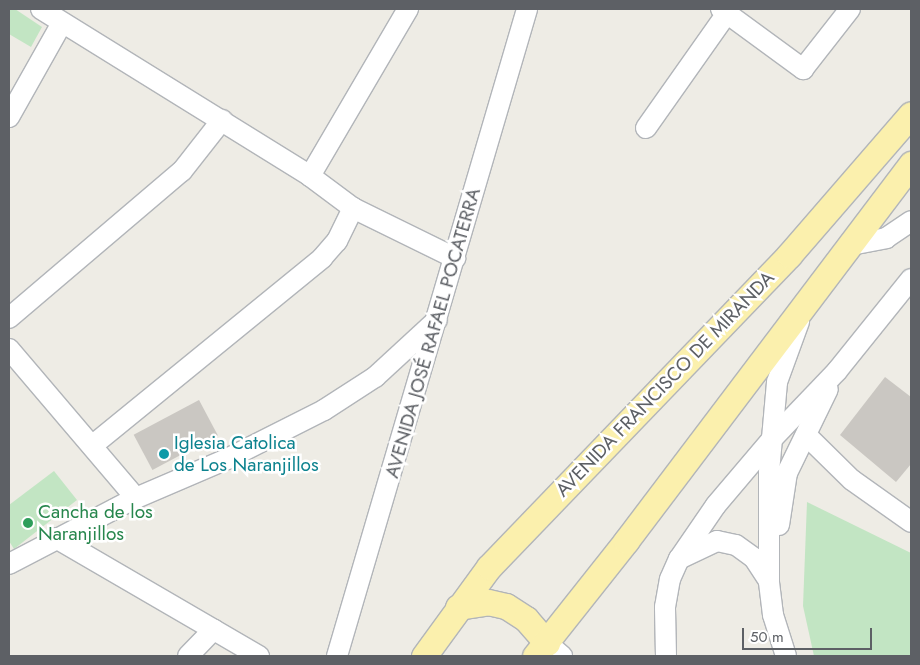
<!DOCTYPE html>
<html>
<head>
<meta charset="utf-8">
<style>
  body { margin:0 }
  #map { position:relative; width:920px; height:665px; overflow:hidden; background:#eeece5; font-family:Jost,sans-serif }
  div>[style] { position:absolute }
  .green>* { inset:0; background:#c2e5c3 }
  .building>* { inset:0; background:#cac7c2; transform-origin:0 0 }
  .roads { filter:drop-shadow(1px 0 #b2b5b9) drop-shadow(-1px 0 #b2b5b9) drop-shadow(0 1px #b2b5b9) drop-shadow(0 -1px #b2b5b9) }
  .minor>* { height:20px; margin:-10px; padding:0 10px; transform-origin:10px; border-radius:10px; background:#fff }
  .major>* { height:25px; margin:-12.5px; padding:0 12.5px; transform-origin:12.5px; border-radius:12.5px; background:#fbf0ad }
  .dots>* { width:14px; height:14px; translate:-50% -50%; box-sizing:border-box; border:2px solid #fff; border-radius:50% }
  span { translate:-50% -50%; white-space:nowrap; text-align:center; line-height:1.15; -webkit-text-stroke:5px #fff; paint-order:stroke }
  .street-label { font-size:19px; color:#5d6065 }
  .culture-label { font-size:19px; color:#0d838f }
  .left { translate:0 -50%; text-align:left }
  .leisure-label { font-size:19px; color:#27864d }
  .frame { position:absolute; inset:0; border:10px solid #5d6065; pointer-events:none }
  .scale { position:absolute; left:742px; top:628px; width:130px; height:22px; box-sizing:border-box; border:2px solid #5d6065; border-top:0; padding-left:6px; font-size:15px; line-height:18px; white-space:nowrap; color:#5d6065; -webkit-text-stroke:4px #fff; paint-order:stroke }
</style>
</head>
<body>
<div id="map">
  <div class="green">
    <i style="clip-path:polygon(9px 9px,15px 9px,42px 27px,31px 47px,9px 34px)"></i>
    <i style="clip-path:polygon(54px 471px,77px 500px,14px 549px,9px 541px,9px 505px)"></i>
    <i style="clip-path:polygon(807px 502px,911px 553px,911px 656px,814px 656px,803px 606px)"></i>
  </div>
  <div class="building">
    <i style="clip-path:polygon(885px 377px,911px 397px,911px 464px,896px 482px,840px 435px)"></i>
    <i style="left:199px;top:400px;width:40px;height:74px;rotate:62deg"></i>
  </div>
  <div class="roads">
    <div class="minor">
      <i style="left:41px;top:9px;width:317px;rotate:31.8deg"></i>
      <i style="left:310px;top:176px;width:54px;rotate:36.7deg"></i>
      <i style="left:353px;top:208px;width:114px;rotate:26.1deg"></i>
      <i style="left:721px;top:9px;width:102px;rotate:36.2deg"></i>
      <i style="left:803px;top:69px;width:76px;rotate:-51.9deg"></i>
      <i style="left:9px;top:117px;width:108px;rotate:-60.6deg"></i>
      <i style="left:646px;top:128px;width:141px;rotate:-54.8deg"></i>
      <i style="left:310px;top:176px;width:194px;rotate:-59.6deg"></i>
      <i style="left:851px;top:245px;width:36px;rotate:-11deg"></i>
      <i style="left:886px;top:238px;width:30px;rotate:-34deg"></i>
      <i style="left:9px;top:318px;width:227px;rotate:-40.4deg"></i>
      <i style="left:182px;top:171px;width:65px;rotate:-51.9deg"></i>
      <i style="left:9px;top:349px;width:196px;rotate:49.6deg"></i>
      <i style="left:806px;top:435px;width:64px;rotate:44.4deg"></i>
      <i style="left:852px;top:480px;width:72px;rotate:35.4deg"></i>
      <i style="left:93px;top:445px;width:296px;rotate:-39.2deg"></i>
      <i style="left:322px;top:258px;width:23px;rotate:-49deg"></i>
      <i style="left:337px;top:241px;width:37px;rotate:-64deg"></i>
      <i style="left:779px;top:525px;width:53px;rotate:-81.3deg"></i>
      <i style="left:787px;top:473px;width:93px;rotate:-64deg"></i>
      <i style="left:56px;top:538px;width:235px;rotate:30.2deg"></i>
      <i style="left:679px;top:559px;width:65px;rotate:-55.6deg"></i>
      <i style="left:716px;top:505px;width:87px;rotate:-49.7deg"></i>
      <i style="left:772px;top:439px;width:94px;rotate:-46.3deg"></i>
      <i style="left:837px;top:371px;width:118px;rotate:-51.2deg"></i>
      <i style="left:9px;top:564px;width:143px;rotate:-27.5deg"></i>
      <i style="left:136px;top:498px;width:99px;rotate:-23.2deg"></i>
      <i style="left:227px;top:459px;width:109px;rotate:-26.8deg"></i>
      <i style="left:324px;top:410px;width:61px;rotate:-32.9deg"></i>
      <i style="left:375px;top:377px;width:84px;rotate:-42.6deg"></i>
      <i style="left:547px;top:643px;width:20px;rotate:41deg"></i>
      <i style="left:188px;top:656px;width:37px;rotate:-46deg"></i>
      <i style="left:337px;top:656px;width:674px;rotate:-73.63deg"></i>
      <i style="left:666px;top:656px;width:49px;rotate:-91.2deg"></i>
      <i style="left:665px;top:607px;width:28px;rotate:-80deg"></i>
      <i style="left:670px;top:579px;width:22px;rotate:-66deg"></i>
      <i style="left:679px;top:559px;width:42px;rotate:-25.3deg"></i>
      <i style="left:717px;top:541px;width:19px;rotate:12deg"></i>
      <i style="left:736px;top:545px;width:22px;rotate:36deg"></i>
      <i style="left:754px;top:558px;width:27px;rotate:57deg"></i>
      <i style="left:786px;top:656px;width:43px;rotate:-107.6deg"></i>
      <i style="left:773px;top:615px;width:34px;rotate:-97deg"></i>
      <i style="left:769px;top:581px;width:109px;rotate:-90deg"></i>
      <i style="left:769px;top:472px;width:90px;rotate:-84.9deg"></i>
      <i style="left:777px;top:382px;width:64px;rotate:-69.9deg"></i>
    </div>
    <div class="major">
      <i style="left:458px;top:607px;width:30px;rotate:-9deg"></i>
      <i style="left:488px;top:602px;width:18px;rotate:13deg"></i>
      <i style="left:506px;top:606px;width:24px;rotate:33deg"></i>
      <i style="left:526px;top:619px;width:32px;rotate:49deg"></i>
      <i style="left:424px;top:656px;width:110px;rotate:-53.9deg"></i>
      <i style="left:489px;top:567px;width:433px;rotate:-46.1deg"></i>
      <i style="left:789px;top:255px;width:186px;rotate:-49.1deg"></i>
      <i style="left:535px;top:656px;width:147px;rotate:-51.6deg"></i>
      <i style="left:626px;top:541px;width:473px;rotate:-52.9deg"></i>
    </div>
  </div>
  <div class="dots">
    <i style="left:164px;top:454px;background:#0f9aa8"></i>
    <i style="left:28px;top:523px;background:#2e9e5b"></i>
  </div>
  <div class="street-label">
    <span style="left:433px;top:333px;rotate:-74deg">AVENIDA JOSÉ RAFAEL POCATERRA</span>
    <span style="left:665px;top:384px;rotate:-46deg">AVENIDA FRANCISCO DE MIRANDA</span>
  </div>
  <div class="culture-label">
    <span class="left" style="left:174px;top:454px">Iglesia Catolica<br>de Los Naranjillos</span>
  </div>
  <div class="leisure-label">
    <span class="left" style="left:38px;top:523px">Cancha de los<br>Naranjillos</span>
  </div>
  <div class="frame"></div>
  <div class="scale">50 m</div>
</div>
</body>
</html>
